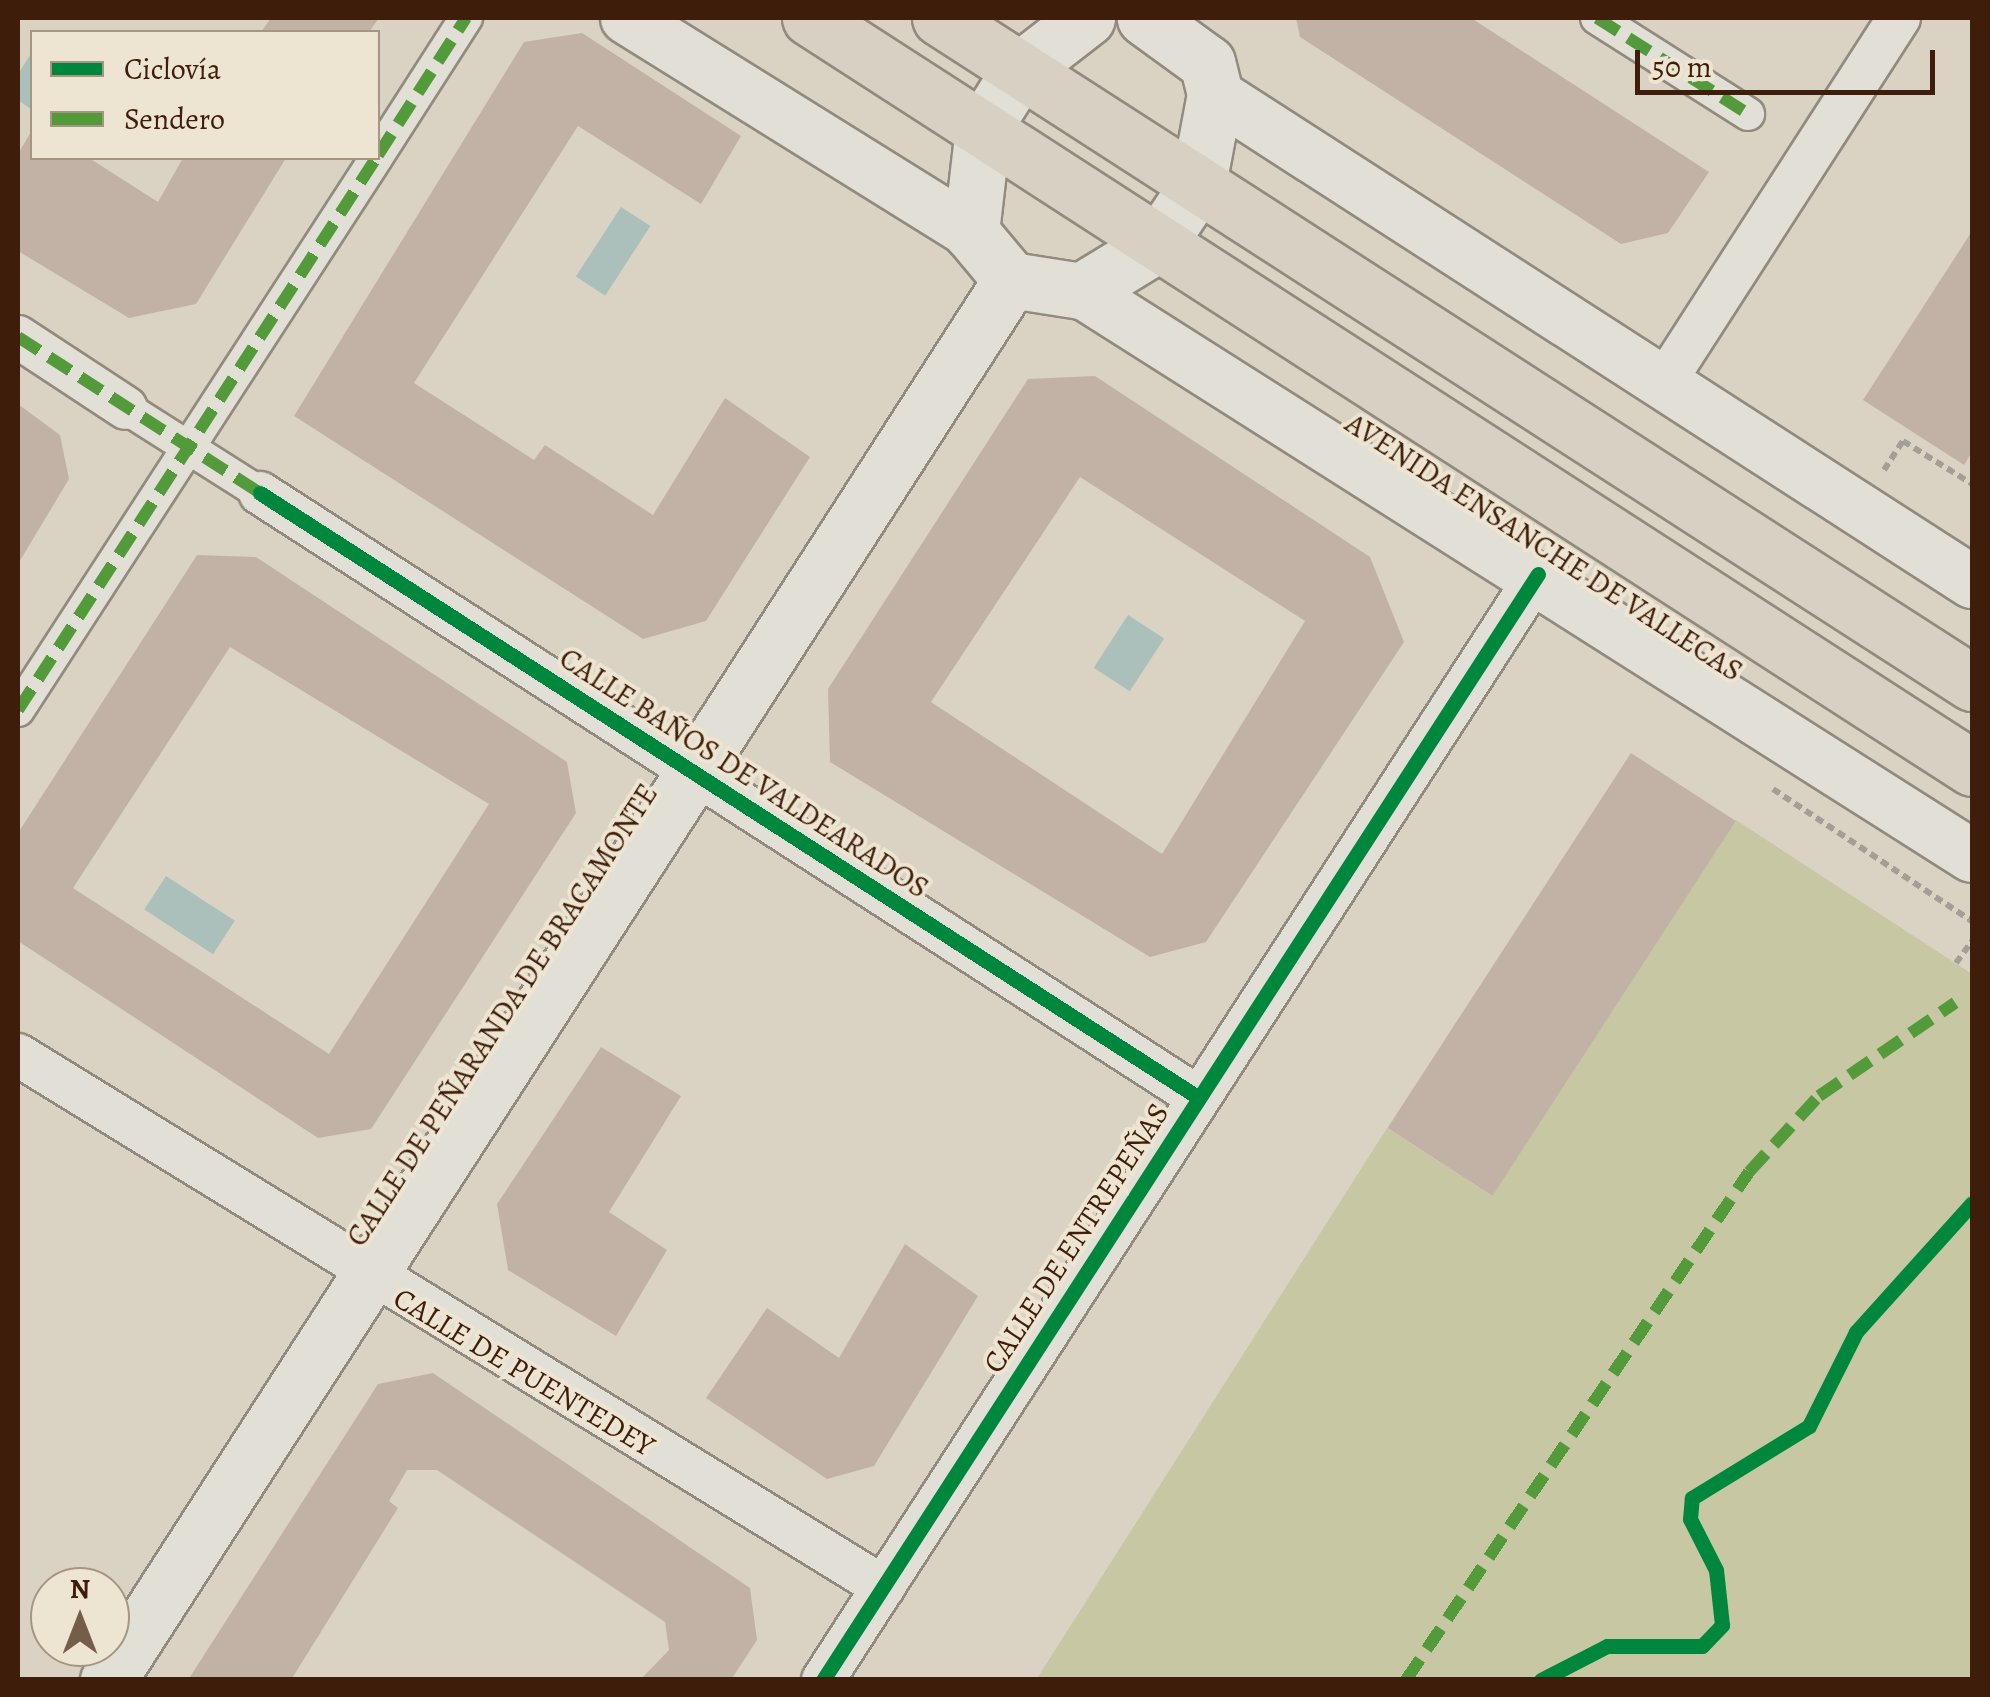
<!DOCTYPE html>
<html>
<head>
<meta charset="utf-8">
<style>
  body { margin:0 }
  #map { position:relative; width:1990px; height:1697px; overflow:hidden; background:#dad3c3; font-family:Alegreya,serif }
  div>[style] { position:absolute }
  .green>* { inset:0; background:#c8c7a4 }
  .water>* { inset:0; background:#acc0bb; transform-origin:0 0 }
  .building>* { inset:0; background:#c2b2a5; transform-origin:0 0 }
  .path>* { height:6px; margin-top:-3px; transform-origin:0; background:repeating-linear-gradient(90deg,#a49e96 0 8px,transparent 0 13px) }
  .roads { filter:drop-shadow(2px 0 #928a7e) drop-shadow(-2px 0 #928a7e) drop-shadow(0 2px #928a7e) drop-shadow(0 -2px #928a7e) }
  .pedestrian>* { height:32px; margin:-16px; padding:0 16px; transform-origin:16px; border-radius:16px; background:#e2dfd7 }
  .minor>* { height:42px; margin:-21px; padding:0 21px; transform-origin:21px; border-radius:21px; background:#e2dfd7 }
  .tertiary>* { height:52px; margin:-26px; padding:0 26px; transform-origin:26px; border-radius:26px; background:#e2dfd7 }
  .secondary>* { height:55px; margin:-27.5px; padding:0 27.5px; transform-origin:27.5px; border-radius:27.5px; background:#e2dfd7 }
  .primary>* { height:55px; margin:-27.5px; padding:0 27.5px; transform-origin:27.5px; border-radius:27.5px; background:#d7d0c3 }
  .quiet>* { height:12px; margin-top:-6px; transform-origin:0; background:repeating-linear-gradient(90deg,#539a3b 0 25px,transparent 0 37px) }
  .cycleway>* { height:15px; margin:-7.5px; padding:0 7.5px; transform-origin:7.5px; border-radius:7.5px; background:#00873e }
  span { translate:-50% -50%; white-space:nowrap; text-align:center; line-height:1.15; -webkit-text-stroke:8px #ede5d2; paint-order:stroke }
  .street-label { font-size:30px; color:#3e1d0a }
  .frame { position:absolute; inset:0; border:20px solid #3e1d0a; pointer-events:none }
  .legend { position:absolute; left:30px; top:30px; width:350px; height:130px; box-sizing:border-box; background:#ede5d2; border:2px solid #a79582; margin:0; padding:12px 18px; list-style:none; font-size:30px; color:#3e1d0a }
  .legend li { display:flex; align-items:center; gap:20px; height:50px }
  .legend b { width:50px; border:2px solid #a79582 }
  .north { position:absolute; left:30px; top:1567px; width:100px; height:100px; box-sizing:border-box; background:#ede5d2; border:2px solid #a79582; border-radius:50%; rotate:0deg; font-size:28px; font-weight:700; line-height:40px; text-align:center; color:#3e1d0a }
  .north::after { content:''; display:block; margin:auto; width:35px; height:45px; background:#755d4b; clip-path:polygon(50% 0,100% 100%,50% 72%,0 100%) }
  .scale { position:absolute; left:1635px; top:50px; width:300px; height:45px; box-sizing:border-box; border:5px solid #3e1d0a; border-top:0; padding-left:12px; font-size:30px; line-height:35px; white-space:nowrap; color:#3e1d0a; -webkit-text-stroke:8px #ede5d2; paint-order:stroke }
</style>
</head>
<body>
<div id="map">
  <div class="green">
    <i style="clip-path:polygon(1736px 820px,1972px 974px,1972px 1679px,1036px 1680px,1387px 1128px,1492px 1196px)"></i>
  </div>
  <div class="water">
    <i style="clip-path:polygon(32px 52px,32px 110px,18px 100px,18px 74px)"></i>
    <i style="left:621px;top:207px;width:35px;height:83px;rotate:33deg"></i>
    <i style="left:1128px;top:615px;width:43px;height:63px;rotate:33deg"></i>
    <i style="left:166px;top:876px;width:82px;height:40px;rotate:33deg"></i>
  </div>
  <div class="building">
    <i style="clip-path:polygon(271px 18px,379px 18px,369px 32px,261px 32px)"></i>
    <i style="clip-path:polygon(1296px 18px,1471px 18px,1709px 172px,1668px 233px,1621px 244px,1300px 37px)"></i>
    <i style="clip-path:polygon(582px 33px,741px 136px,701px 204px,578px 126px,414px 383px,534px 460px,545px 445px,653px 515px,725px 398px,810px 457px,706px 621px,643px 639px,294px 416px,524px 42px)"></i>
    <i style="clip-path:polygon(32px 130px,32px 158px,89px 158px,158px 202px,183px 158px,286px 158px,196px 304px,129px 318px,18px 251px,18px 154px)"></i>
    <i style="clip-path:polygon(1972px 231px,1972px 452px,1964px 465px,1863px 400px)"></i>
    <i style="clip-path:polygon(evenodd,1095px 376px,1370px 557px,1404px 642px,1206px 942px,1150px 957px,830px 762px,828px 689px,1028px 379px,1095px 376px,1080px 477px,1305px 621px,1162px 854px,931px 702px,1080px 477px)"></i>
    <i style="clip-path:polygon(18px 404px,60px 435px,69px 479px,18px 564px)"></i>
    <i style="clip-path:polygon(evenodd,197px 555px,256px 557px,567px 762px,576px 813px,371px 1129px,318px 1138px,18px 941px,18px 833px,197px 555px,230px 647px,489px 804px,329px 1054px,73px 888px,230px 647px)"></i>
    <i style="left:1631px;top:753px;width:125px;height:447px;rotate:33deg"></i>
    <i style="clip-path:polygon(601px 1047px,681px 1096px,609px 1212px,667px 1250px,616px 1336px,508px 1270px,497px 1204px)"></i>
    <i style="clip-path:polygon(905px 1244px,978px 1296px,874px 1466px,827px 1479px,706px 1398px,767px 1308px,839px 1358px)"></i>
    <i style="clip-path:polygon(433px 1373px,750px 1588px,757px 1640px,731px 1680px,640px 1680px,669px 1650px,665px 1622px,437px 1470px,407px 1470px,389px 1501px,398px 1508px,291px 1680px,188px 1680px,378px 1384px)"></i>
  </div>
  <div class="path">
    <i style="left:1884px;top:470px;width:35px;rotate:-57deg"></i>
    <i style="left:1903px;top:441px;width:81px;rotate:31.9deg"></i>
    <i style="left:1773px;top:789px;width:239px;rotate:33.6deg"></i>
    <i style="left:1956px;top:963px;width:27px;rotate:-54deg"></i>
  </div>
  <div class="roads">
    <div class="pedestrian">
      <i style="left:1597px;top:18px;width:179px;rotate:32.4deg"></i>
      <i style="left:378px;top:155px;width:163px;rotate:-57.3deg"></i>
      <i style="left:126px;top:408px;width:159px;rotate:32.4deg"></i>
      <i style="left:18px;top:710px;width:658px;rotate:-57.03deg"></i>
    </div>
    <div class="minor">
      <i style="left:18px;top:337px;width:129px;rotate:33.3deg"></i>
      <i style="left:1665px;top:381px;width:432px;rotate:-57.2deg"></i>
      <i style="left:260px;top:493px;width:1117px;rotate:32.79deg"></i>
      <i style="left:18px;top:1055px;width:1016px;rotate:31.59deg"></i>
      <i style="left:823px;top:1680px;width:1317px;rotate:-57.12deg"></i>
    </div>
    <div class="tertiary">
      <i style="left:627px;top:18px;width:405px;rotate:31.9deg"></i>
      <i style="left:1215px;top:94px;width:901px;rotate:32.81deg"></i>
      <i style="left:1081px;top:291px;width:1055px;rotate:32.38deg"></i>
    </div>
    <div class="secondary">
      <i style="left:1087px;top:18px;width:85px;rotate:142.2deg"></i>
      <i style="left:1020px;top:70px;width:69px;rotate:122.5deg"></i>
      <i style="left:983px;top:128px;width:105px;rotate:96.6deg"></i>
      <i style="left:971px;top:232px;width:62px;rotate:50.2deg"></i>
      <i style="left:1011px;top:280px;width:71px;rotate:8.9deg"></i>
      <i style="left:1081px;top:291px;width:90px;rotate:-31.4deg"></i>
      <i style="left:1158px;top:244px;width:72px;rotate:-56.3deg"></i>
      <i style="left:1198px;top:184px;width:92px;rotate:-79.3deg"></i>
      <i style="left:1215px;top:94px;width:32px;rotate:-104deg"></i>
      <i style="left:1207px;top:63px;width:77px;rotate:-144deg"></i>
      <i style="left:108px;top:1680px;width:1666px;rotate:-57.18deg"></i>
    </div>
    <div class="primary">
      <i style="left:810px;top:18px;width:1383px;rotate:32.84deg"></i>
      <i style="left:940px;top:18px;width:1228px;rotate:32.8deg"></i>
    </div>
  </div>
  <div class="quiet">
    <i style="left:1597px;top:18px;width:179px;rotate:32.4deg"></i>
    <i style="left:378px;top:155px;width:163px;rotate:-57.3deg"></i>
    <i style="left:18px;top:337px;width:294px;rotate:32.8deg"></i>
    <i style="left:18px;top:710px;width:658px;rotate:-57.03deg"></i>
    <i style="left:1406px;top:1680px;width:613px;rotate:-55.97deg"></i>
    <i style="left:1749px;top:1172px;width:103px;rotate:-47.4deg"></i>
    <i style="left:1819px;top:1096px;width:165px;rotate:-34.4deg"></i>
  </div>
  <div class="cycleway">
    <i style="left:260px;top:493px;width:1117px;rotate:32.79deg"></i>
    <i style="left:823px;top:1680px;width:1317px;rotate:-57.12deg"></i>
    <i style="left:1541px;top:1680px;width:74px;rotate:-27.3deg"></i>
    <i style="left:1607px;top:1646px;width:95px"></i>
    <i style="left:1702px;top:1646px;width:29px;rotate:-46deg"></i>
    <i style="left:1722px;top:1625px;width:55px;rotate:-96.2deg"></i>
    <i style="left:1716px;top:1570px;width:57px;rotate:-117deg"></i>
    <i style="left:1690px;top:1519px;width:21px;rotate:-85deg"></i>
    <i style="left:1692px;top:1498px;width:137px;rotate:-31.6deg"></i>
    <i style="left:1809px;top:1426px;width:105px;rotate:-63.4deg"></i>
    <i style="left:1856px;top:1332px;width:173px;rotate:-48deg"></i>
  </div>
  <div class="street-label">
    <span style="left:1544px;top:547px;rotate:33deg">AVENIDA ENSANCHE DE VALLECAS</span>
    <span style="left:744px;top:773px;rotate:33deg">CALLE BAÑOS DE VALDEARADOS</span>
    <span style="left:502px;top:1015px;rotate:-57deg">CALLE DE PEÑARANDA DE BRACAMONTE</span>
    <span style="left:1076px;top:1238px;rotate:-57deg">CALLE DE ENTREPEÑAS</span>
    <span style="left:524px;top:1372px;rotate:31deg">CALLE DE PUENTEDEY</span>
  </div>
  <div class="frame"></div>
  <ul class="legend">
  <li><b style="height:12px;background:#00873e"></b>Ciclovía</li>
  <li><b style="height:12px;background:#539a3b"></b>Sendero</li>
  </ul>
  <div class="north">N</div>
  <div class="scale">50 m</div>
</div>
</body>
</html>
